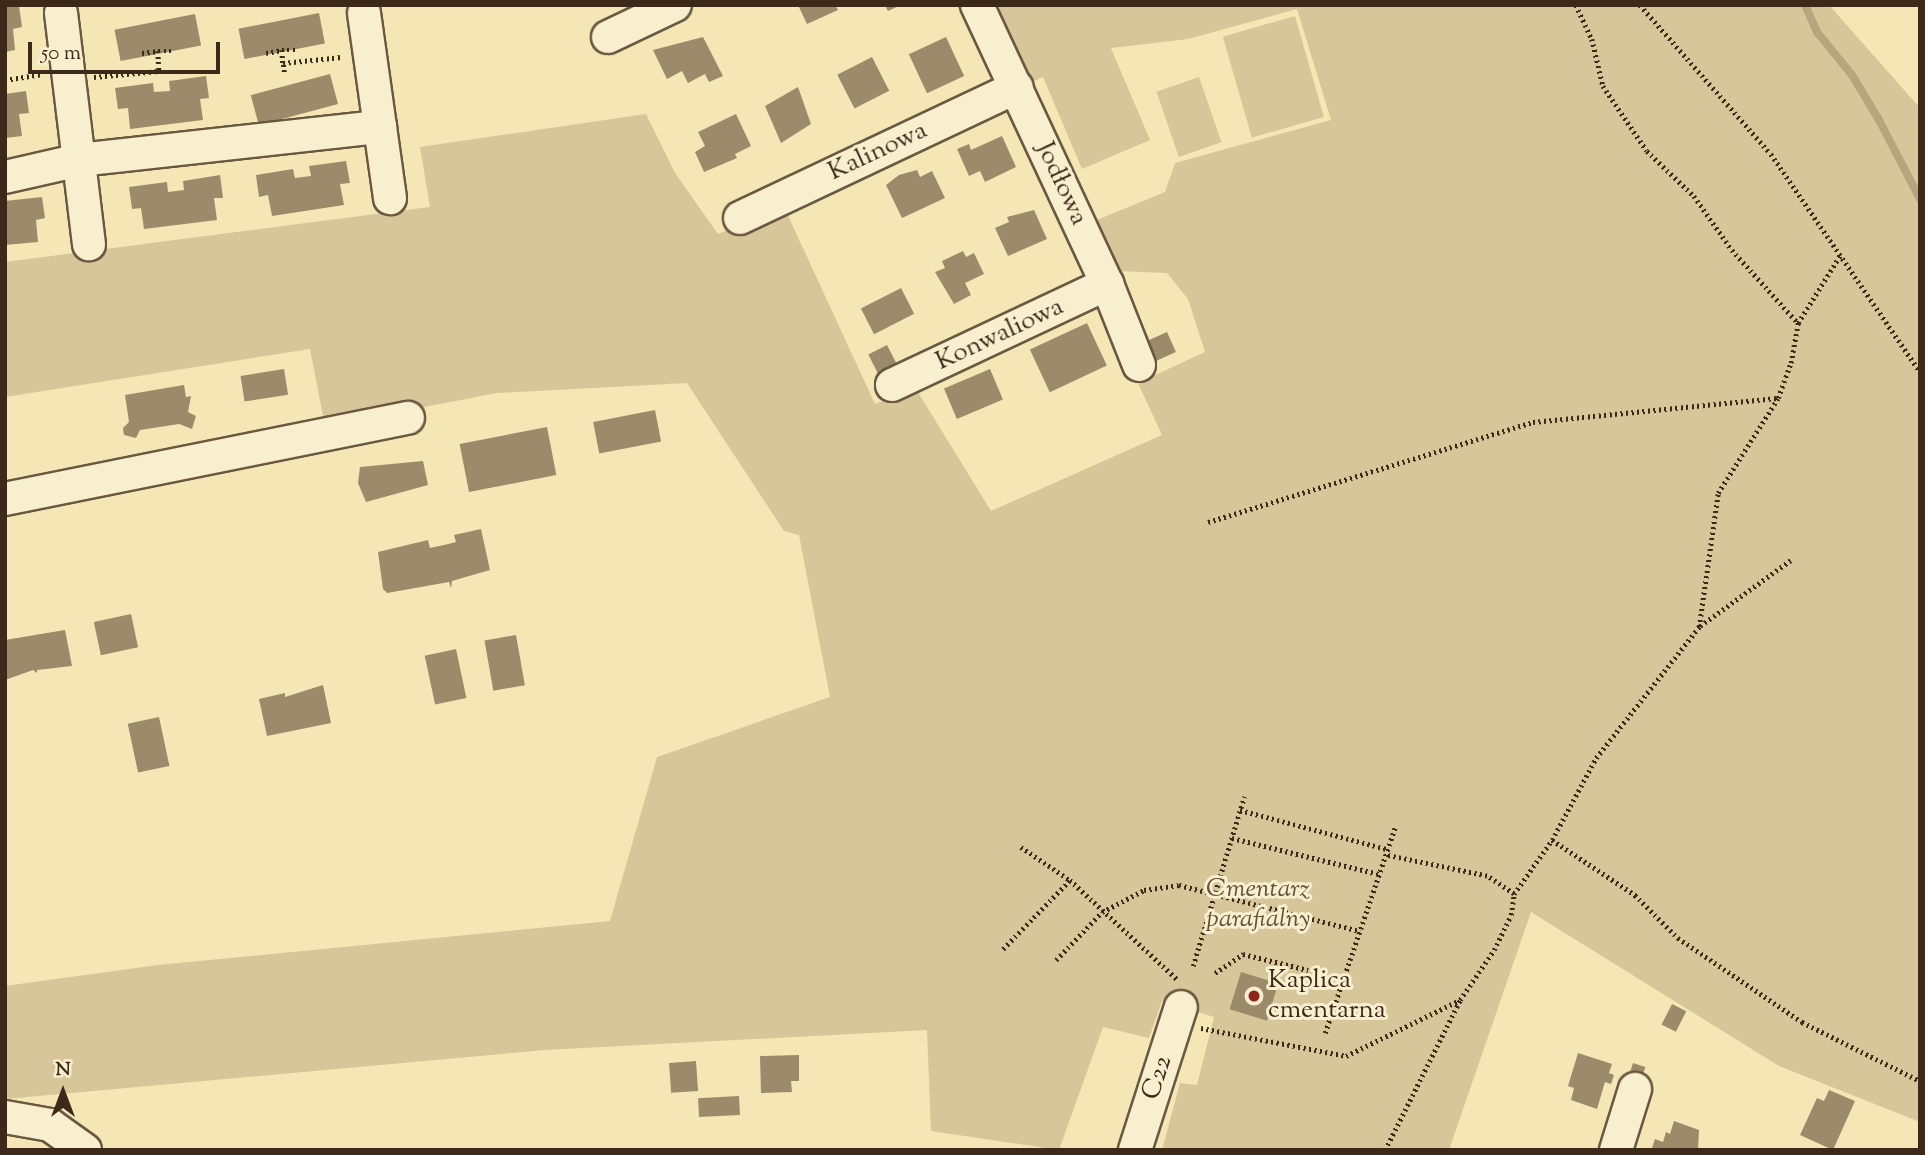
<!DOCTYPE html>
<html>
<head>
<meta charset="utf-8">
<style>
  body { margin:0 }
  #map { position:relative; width:1925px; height:1155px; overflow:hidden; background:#f5e6b5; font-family:"Sorts Mill Goudy",serif }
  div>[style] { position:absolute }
  .green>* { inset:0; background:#d6c69a; transform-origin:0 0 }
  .stream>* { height:8px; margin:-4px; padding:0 4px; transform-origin:4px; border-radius:4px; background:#b6a680 }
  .building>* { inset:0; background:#9c8b6a; transform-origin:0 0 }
  .path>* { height:4.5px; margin-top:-2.25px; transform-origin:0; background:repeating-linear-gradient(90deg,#3c2919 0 2px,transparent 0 5.5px) }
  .roads { filter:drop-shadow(2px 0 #6a5840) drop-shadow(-2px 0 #6a5840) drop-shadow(0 2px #6a5840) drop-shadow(0 -2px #6a5840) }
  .minor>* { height:32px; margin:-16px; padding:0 16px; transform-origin:16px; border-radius:16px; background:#f8efcf }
  .dots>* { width:19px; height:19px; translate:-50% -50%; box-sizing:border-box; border:4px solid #f8efcf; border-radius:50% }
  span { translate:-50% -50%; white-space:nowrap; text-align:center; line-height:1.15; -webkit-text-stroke:6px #f8efcf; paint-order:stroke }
  .street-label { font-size:26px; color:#3c2919 }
  .park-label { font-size:26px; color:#625039; font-style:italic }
  .poi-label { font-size:26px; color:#3c2919 }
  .left { translate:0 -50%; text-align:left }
  .frame { position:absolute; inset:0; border:7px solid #3c2919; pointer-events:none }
  .north { position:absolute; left:28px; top:1057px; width:70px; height:70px; -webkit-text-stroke:5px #f8efcf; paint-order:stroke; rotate:0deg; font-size:19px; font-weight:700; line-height:28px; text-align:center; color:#3c2919 }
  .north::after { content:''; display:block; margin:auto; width:24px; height:32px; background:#3c2919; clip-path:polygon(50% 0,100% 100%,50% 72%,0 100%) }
  .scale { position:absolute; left:28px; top:42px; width:192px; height:32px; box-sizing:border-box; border:4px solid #3c2919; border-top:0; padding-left:9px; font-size:21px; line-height:24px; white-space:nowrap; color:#3c2919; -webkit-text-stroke:5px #f8efcf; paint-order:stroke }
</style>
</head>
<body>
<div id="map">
  <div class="green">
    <i style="clip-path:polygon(994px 5px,1829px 5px,1920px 108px,1920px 1122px,1779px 1066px,1531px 912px,1449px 1150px,1162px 1150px,1180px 1083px,1197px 1085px,1214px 1017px,1162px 1001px,1149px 1038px,1103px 1027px,1059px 1150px,931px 1131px,927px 1030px,545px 1050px,5px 1099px,5px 986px,158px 965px,610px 921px,657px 757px,830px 697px,799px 535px,784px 531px,687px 383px,497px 393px,325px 426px,310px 349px,5px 397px,5px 262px,430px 207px,420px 147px,646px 114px,675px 173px,718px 234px,784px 207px,875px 404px,916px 389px,991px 511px,1162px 435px,1138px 383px,1205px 352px,1188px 299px,1167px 273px,1118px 271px,1092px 222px,1165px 192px,1175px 163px,1331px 120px,1297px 9px,1188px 39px,1111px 48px,1150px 140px,1082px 169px,1043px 77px,1031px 82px)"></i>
    <i style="left:1295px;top:16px;width:105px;height:75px;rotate:74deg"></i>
    <i style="left:1199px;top:77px;width:69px;height:45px;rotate:71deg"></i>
  </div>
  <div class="stream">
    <i style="left:1805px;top:5px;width:30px;rotate:66deg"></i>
    <i style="left:1817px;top:32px;width:55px;rotate:50.9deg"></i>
    <i style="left:1852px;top:75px;width:52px;rotate:59deg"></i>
    <i style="left:1879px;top:120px;width:89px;rotate:62.6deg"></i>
  </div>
  <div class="building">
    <i style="clip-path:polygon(798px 5px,835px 5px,838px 10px,807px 24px)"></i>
    <i style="clip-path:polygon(885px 5px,901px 5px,888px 11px)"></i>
    <i style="clip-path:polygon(19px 6px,22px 27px,13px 29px,15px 50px,5px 52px,5px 7px)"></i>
    <i style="left:319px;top:13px;width:31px;height:82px;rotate:79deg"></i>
    <i style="left:195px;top:14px;width:32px;height:82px;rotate:79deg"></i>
    <i style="clip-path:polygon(703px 37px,723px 76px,709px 82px,705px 74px,688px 83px,682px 71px,667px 79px,653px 50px)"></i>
    <i style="left:946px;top:37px;width:43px;height:41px;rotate:65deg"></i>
    <i style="left:872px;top:57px;width:38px;height:39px;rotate:63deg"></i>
    <i style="left:330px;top:74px;width:31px;height:82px;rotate:75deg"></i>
    <i style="clip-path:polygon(206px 76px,209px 98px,200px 99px,203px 120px,130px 129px,128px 108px,118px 109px,115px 88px,153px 83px,154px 92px,170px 91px,169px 81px)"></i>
    <i style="clip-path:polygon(798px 87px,811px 124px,781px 143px,765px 106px)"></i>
    <i style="clip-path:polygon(26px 91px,29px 113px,19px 114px,22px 136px,5px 138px,5px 94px)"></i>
    <i style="clip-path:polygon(736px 114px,751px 146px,735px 154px,737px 158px,704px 172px,695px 152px,705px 146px,698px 132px)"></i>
    <i style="clip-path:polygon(1002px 136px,1016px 167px,985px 182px,980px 171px,969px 176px,957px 149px,969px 144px,971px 150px)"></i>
    <i style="clip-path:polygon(346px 161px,350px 183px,340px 184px,344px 205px,272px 216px,268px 195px,259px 197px,256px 175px,293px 169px,295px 178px,311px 176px,309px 166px)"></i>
    <i style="clip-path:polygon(917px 170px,920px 177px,932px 171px,945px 198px,902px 218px,886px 185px,899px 175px)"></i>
    <i style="clip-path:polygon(220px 175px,223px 198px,214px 198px,217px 220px,144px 229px,141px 208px,132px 209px,129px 187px,167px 182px,168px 192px,184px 190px,183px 181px)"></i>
    <i style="clip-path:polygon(42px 197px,45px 218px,36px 220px,38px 242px,5px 245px,5px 201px)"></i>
    <i style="clip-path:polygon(1034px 210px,1047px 239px,1008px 256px,995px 228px,1009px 222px,1007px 217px)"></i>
    <i style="clip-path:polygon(963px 251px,966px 257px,974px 253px,984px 274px,965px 283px,971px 295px,954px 304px,935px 272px,945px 268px,942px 261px)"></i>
    <i style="left:901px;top:288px;width:29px;height:45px;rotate:63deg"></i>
    <i style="left:1087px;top:323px;width:47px;height:63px;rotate:65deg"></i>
    <i style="left:1167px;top:332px;width:22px;height:25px;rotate:66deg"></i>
    <i style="left:887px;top:345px;width:22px;height:21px;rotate:63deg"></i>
    <i style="left:284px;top:369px;width:26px;height:44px;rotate:81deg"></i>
    <i style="left:990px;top:369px;width:33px;height:50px;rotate:67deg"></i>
    <i style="clip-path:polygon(184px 385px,186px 397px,191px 396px,188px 412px,196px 416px,192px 429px,179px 424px,140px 430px,136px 438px,124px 435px,123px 428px,129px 422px,125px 395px)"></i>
    <i style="left:655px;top:410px;width:32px;height:63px;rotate:79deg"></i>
    <i style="left:547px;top:427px;width:49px;height:89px;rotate:79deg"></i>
    <i style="clip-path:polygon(423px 461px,428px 485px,366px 502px,358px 483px,360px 467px)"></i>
    <i style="clip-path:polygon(481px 529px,490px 570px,452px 581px,451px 588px,449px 582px,387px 593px,383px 589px,378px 552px,428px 540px,430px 548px,444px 545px,456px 542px,454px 535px)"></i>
    <i style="left:131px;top:614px;width:34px;height:38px;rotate:78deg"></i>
    <i style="clip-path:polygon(65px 630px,72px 666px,37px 670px,37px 673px,33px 670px,5px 680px,5px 640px)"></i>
    <i style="left:516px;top:635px;width:51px;height:32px;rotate:80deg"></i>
    <i style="left:456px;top:649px;width:50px;height:32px;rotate:78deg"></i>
    <i style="clip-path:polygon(323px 685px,331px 723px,267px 736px,259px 699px,285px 693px,285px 697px)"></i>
    <i style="left:159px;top:717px;width:50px;height:32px;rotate:78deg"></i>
    <i style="left:1241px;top:972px;width:39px;height:39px;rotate:17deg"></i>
    <i style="left:1672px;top:1004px;width:16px;height:23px;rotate:27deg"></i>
    <i style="clip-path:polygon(1578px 1053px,1612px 1064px,1609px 1073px,1614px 1075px,1611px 1084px,1605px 1082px,1597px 1109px,1571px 1100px,1574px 1088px,1568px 1086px)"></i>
    <i style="clip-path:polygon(799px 1055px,799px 1081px,791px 1081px,792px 1092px,761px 1093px,760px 1056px)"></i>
    <i style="left:696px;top:1061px;width:30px;height:27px;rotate:86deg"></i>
    <i style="left:1633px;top:1063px;width:13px;height:19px;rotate:18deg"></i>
    <i style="clip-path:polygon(1829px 1090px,1855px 1101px,1833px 1150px,1800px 1135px,1817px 1098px,1824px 1101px)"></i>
    <i style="left:739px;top:1096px;width:19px;height:41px;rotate:87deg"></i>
    <i style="clip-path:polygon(1674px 1121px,1699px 1130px,1698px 1150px,1652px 1148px,1655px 1139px,1663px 1142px,1666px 1132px,1670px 1134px)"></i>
  </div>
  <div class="path">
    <i style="left:1576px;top:5px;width:38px;rotate:65deg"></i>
    <i style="left:1592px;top:39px;width:48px;rotate:76.8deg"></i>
    <i style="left:1603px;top:86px;width:78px;rotate:55.9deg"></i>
    <i style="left:1647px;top:151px;width:65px;rotate:43.8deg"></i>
    <i style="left:1694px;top:196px;width:66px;rotate:54.9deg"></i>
    <i style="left:1732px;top:250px;width:98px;rotate:47.9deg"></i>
    <i style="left:1640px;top:5px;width:198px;rotate:48.7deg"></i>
    <i style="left:1771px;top:154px;width:264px;rotate:55.6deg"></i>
    <i style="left:282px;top:50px;width:14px"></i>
    <i style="left:158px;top:51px;width:15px"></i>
    <i style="left:142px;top:53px;width:16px;rotate:-7deg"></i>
    <i style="left:158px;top:51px;width:20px;rotate:87deg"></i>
    <i style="left:266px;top:53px;width:16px;rotate:-11deg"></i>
    <i style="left:282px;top:50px;width:13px;rotate:86deg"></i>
    <i style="left:284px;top:72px;width:9px;rotate:-96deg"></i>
    <i style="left:283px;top:63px;width:59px;rotate:-5.8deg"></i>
    <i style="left:94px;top:77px;width:65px;rotate:-5.3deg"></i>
    <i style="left:159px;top:71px;width:4px;rotate:90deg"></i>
    <i style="left:5px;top:80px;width:38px;rotate:-9deg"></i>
    <i style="left:1208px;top:522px;width:340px;rotate:-17.1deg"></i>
    <i style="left:1533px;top:422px;width:245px;rotate:-5.6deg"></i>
    <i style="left:1700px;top:626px;width:112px;rotate:-36deg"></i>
    <i style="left:1240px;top:810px;width:152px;rotate:14.9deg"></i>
    <i style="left:1232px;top:838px;width:151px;rotate:13.8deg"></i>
    <i style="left:1552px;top:840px;width:93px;rotate:-61.8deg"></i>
    <i style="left:1596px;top:758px;width:167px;rotate:-51.8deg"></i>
    <i style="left:1699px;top:627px;width:135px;rotate:-81.9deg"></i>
    <i style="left:1718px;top:493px;width:112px;rotate:-57.7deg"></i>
    <i style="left:1778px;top:398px;width:37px;rotate:-70deg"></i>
    <i style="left:1791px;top:363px;width:41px;rotate:-80.1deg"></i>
    <i style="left:1798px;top:323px;width:81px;rotate:-58.1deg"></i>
    <i style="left:1021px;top:847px;width:59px;rotate:34deg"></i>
    <i style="left:1070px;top:880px;width:146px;rotate:42.8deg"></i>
    <i style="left:1514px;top:894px;width:66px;rotate:-54.9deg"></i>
    <i style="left:1552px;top:840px;width:100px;rotate:33.5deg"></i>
    <i style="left:1635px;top:895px;width:61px;rotate:45deg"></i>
    <i style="left:1678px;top:938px;width:150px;rotate:34.1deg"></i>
    <i style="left:1802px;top:1022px;width:132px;rotate:26.6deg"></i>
    <i style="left:1003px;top:949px;width:96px;rotate:-45.8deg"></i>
    <i style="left:1056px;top:960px;width:66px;rotate:-46.2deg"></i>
    <i style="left:1102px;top:912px;width:47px;rotate:-27.6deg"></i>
    <i style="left:1144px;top:890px;width:35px;rotate:-8deg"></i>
    <i style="left:1179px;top:885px;width:187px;rotate:14.3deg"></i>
    <i style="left:1193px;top:966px;width:177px;rotate:-73.2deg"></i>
    <i style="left:1215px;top:973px;width:34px;rotate:-34deg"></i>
    <i style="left:1243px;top:954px;width:67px;rotate:13.8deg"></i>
    <i style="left:1201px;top:1028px;width:148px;rotate:10.9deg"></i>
    <i style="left:1346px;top:1056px;width:127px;rotate:-26.2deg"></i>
    <i style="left:1460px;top:1000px;width:60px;rotate:-55.8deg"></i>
    <i style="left:1494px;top:950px;width:39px;rotate:-64deg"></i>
    <i style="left:1511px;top:915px;width:21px;rotate:-82deg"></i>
    <i style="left:1514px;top:894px;width:32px;rotate:-146deg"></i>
    <i style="left:1487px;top:876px;width:103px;rotate:-168.3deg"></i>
    <i style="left:1325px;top:1033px;width:218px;rotate:-71.2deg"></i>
    <i style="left:1385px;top:1150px;width:168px;rotate:-63.4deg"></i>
  </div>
  <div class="roads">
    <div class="minor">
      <i style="left:977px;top:5px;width:308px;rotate:65deg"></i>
      <i style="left:1107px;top:284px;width:87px;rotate:68.4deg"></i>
      <i style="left:61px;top:13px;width:233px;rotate:83.1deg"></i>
      <i style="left:608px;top:37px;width:74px;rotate:-25.5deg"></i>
      <i style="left:380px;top:127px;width:72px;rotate:82deg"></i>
      <i style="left:5px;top:177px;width:76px;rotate:-12.9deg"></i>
      <i style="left:79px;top:160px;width:303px;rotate:-6.3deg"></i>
      <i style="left:380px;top:127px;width:115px;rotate:-98deg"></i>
      <i style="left:740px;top:218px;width:306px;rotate:-25.3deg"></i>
      <i style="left:892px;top:385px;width:238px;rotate:-25.2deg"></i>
      <i style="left:5px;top:499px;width:411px;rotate:-11.4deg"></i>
      <i style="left:5px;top:1117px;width:46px;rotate:10.1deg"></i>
      <i style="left:50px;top:1125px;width:43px;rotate:35.5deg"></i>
      <i style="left:1135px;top:1150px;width:150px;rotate:-72.2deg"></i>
      <i style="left:1616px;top:1150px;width:64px;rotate:-72.7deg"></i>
    </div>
  </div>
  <div class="dots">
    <i style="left:1254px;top:996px;background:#8f2418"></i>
  </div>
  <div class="street-label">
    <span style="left:878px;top:152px;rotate:-25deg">Kalinowa</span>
    <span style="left:1061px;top:184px;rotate:65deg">Jodłowa</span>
    <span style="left:1000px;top:335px;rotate:-25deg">Konwaliowa</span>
    <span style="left:1158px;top:1078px;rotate:-72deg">C22</span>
  </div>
  <div class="park-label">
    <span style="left:1258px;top:905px">Cmentarz<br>parafialny</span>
  </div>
  <div class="poi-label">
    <span class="left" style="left:1268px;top:996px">Kaplica<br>cmentarna</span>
  </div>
  <div class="frame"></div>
  <div class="north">N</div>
  <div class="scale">50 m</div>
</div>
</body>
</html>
